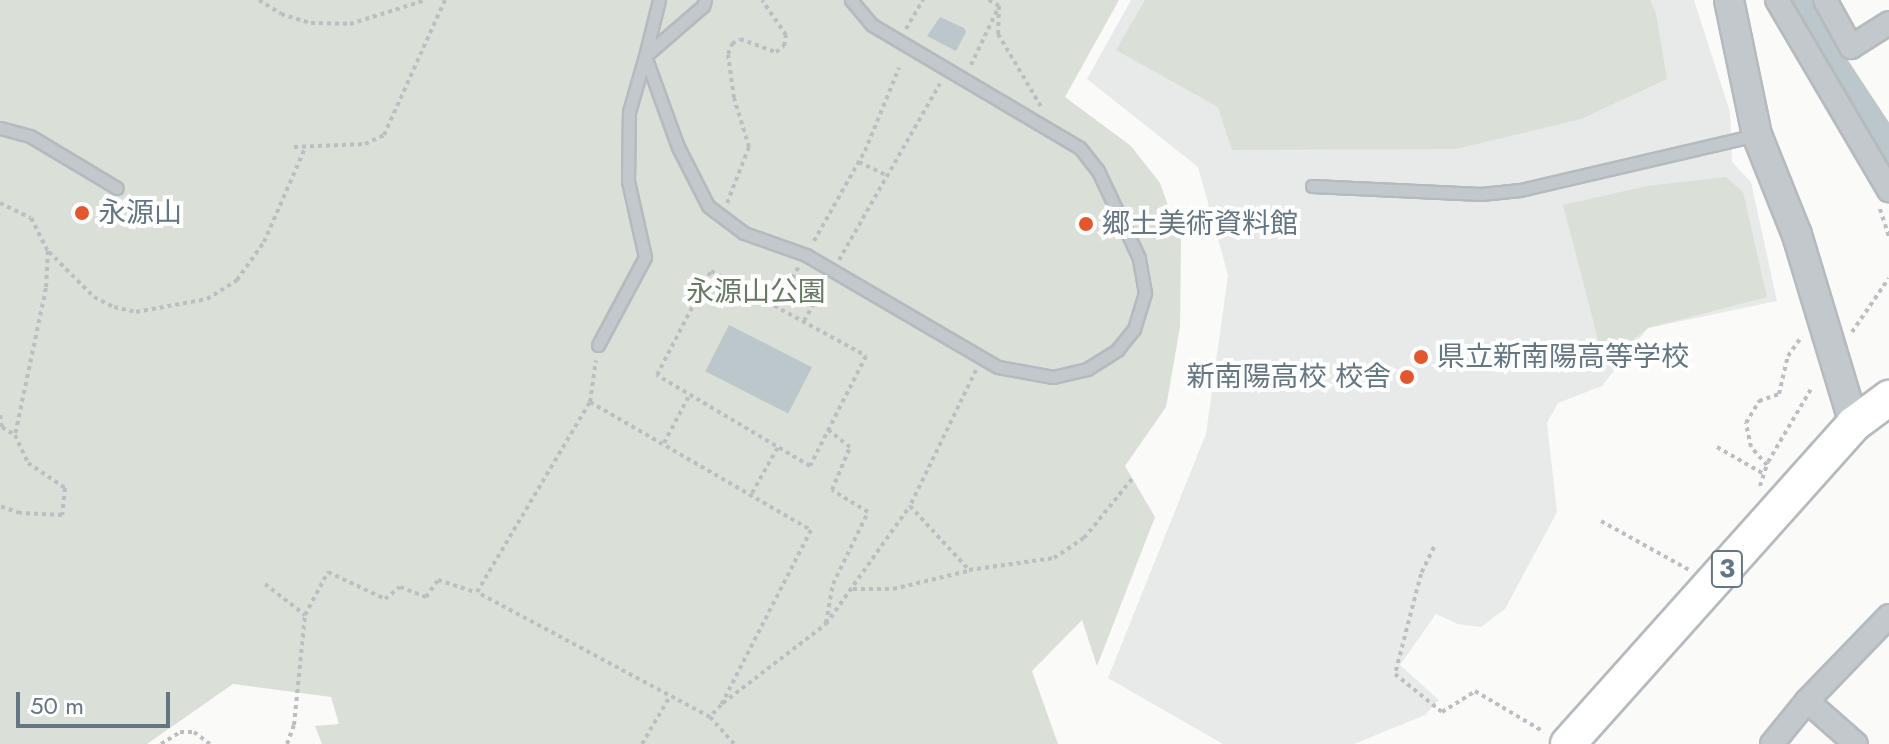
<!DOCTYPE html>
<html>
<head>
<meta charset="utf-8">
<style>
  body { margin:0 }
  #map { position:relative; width:1889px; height:744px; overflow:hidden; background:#fafaf8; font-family:Jost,"Noto Sans JP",sans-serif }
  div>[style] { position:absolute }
  .built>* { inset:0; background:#e8e9e9 }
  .green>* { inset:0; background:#dadfd7 }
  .water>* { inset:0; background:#bbc7cb; transform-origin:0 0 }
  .river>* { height:36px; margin:-18px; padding:0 18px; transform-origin:18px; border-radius:18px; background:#bbc7cb }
  .path>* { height:4px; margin-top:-2px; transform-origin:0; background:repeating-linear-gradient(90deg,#bbbfc2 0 4px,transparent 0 8px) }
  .roads { filter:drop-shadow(2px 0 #b5babe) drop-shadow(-2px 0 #b5babe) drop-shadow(0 2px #b5babe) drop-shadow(0 -2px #b5babe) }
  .service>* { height:11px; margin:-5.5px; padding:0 5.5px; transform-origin:5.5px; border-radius:5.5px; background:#c3c8cc }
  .minor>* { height:22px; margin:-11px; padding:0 11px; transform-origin:11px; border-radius:11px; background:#c3c8cc }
  .tertiary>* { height:28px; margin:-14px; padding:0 14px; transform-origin:14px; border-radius:14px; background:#c3c8cc }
  .primary>* { height:34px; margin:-17px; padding:0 17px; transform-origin:17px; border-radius:17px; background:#fff }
  .dots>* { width:22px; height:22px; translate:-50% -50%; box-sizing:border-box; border:4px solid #fff; border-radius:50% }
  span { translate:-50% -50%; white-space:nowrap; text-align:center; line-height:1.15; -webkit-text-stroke:8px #fff; paint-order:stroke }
  .shield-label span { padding:2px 6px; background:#fff; border:2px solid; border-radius:6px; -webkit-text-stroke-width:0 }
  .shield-label { font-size:26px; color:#657683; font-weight:700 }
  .poi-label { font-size:28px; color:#657683 }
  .left { translate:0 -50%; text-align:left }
  .right { translate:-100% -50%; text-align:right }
  .park-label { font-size:28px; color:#687a64 }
  .scale { position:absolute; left:16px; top:692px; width:154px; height:36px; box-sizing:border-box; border:4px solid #657683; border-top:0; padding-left:10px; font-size:24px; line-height:28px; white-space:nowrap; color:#657683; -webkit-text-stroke:6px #fff; paint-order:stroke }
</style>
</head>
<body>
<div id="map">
  <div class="built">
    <i style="clip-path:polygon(1131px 0,1694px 0,1730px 112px,1732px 162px,1751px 182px,1777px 301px,1648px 328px,1602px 386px,1558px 403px,1547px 423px,1557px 512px,1505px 609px,1481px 627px,1458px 624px,1436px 614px,1400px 665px,1439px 700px,1425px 715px,1354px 744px,1223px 744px,1108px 678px,1206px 434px,1228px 275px,1198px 167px,1087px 79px)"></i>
  </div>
  <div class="green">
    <i style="clip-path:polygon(0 0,1119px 0,1065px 97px,1131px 146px,1160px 183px,1181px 241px,1180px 327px,1166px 407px,1125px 466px,1155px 517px,1097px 666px,1082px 620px,1032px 671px,1058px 744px,322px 744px,315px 726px,339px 724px,331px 697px,233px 684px,147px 744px,0 744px)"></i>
    <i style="clip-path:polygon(1145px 0,1650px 0,1656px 14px,1667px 79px,1581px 119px,1456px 149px,1232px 150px,1218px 107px,1116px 50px)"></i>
    <i style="clip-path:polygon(1726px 177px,1743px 192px,1767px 297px,1648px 328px,1604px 362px,1563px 205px,1647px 186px)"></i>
  </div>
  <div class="water">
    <i style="clip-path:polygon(940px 17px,964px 28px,966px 32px,956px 51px,927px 36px)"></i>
    <i style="left:729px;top:325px;width:93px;height:52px;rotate:27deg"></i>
  </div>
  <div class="river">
    <i style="left:1796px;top:0;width:58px;rotate:64.3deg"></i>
    <i style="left:1821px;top:52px;width:123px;rotate:56.6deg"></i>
  </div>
  <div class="path">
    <i style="left:259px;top:0;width:26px;rotate:32deg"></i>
    <i style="left:281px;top:14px;width:31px;rotate:17deg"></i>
    <i style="left:311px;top:23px;width:39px;rotate:1deg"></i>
    <i style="left:350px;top:24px;width:80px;rotate:-17.5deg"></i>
    <i style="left:999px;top:6px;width:28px;rotate:92deg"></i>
    <i style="left:998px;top:34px;width:86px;rotate:59.3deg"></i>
    <i style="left:906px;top:29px;width:34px;rotate:-60deg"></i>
    <i style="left:971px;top:65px;width:65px;rotate:-64.6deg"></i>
    <i style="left:999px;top:6px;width:12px;rotate:-149deg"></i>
    <i style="left:294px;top:147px;width:71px;rotate:-2.4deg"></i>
    <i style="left:365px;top:144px;width:21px;rotate:-25deg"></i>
    <i style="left:384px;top:135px;width:148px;rotate:-65.7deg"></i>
    <i style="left:859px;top:162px;width:32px;rotate:26deg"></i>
    <i style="left:0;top:203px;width:34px;rotate:26deg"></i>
    <i style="left:31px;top:218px;width:37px;rotate:63deg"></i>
    <i style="left:48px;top:251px;width:37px;rotate:93deg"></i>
    <i style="left:46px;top:288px;width:150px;rotate:101.9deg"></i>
    <i style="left:15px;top:435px;width:31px;rotate:65deg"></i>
    <i style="left:28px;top:463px;width:45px;rotate:34deg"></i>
    <i style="left:65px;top:488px;width:27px;rotate:96deg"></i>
    <i style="left:62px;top:515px;width:42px;rotate:-177.3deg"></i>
    <i style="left:20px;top:513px;width:21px;rotate:-161deg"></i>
    <i style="left:727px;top:203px;width:60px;rotate:-68.6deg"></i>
    <i style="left:749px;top:147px;width:51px;rotate:-107deg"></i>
    <i style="left:734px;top:98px;width:44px;rotate:-97.8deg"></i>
    <i style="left:728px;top:54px;width:11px;rotate:-68deg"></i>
    <i style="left:732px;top:44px;width:9px;rotate:-32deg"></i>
    <i style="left:740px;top:39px;width:38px;rotate:20deg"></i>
    <i style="left:776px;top:52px;width:10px;rotate:-37deg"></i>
    <i style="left:784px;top:46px;width:11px;rotate:-80deg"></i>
    <i style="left:786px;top:35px;width:42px;rotate:-124.4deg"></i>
    <i style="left:1880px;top:209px;width:29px;rotate:72deg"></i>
    <i style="left:814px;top:241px;width:103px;rotate:-60.5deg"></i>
    <i style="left:865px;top:151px;width:90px;rotate:-67.7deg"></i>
    <i style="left:49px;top:252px;width:64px;rotate:45deg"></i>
    <i style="left:94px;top:297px;width:22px;rotate:27deg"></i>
    <i style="left:114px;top:307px;width:23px;rotate:13deg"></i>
    <i style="left:136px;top:312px;width:72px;rotate:-10.4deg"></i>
    <i style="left:207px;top:299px;width:36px;rotate:-32deg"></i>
    <i style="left:237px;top:280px;width:47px;rotate:-54.6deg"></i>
    <i style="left:264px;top:242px;width:103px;rotate:-66.4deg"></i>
    <i style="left:839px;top:260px;width:203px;rotate:-60.2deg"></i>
    <i style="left:711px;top:271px;width:177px;rotate:28.7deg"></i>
    <i style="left:866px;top:356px;width:123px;rotate:117deg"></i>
    <i style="left:810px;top:466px;width:178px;rotate:-149.3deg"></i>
    <i style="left:657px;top:375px;width:117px;rotate:-62.6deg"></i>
    <i style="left:777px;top:306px;width:46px;rotate:-61.2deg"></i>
    <i style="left:804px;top:321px;width:46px;rotate:-61.2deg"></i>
    <i style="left:1852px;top:332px;width:65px;rotate:-55.6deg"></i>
    <i style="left:976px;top:370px;width:151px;rotate:115.9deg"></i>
    <i style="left:910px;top:506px;width:87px;rotate:47.3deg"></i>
    <i style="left:969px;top:570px;width:86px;rotate:-8deg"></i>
    <i style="left:1054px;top:558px;width:36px;rotate:-34deg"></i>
    <i style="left:1084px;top:538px;width:76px;rotate:-50.9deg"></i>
    <i style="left:590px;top:402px;width:255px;rotate:30.1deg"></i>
    <i style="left:811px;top:530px;width:197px;rotate:117.2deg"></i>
    <i style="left:721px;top:705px;width:16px;rotate:133deg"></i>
    <i style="left:710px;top:717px;width:264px;rotate:-151.8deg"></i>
    <i style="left:477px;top:592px;width:221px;rotate:-59.3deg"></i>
    <i style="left:590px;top:402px;width:42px;rotate:-81.9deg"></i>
    <i style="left:0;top:415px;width:12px;rotate:81deg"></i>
    <i style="left:2px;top:427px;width:15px;rotate:32deg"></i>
    <i style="left:664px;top:443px;width:53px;rotate:-62deg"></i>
    <i style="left:1717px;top:447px;width:54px;rotate:29.9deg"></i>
    <i style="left:1767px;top:465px;width:24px;rotate:-132deg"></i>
    <i style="left:1751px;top:447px;width:25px;rotate:-102deg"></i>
    <i style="left:1746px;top:423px;width:26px;rotate:-59deg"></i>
    <i style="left:1759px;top:401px;width:21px;rotate:-19deg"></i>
    <i style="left:1779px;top:394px;width:39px;rotate:-77deg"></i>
    <i style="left:1788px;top:356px;width:24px;rotate:-55deg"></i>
    <i style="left:1760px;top:486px;width:25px;rotate:-72deg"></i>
    <i style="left:1768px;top:462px;width:85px;rotate:-59.5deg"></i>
    <i style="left:752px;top:493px;width:53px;rotate:-60.5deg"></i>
    <i style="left:1601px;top:521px;width:101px;rotate:29.1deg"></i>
    <i style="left:1434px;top:547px;width:30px;rotate:116deg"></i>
    <i style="left:1421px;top:574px;width:103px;rotate:104.6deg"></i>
    <i style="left:1395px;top:674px;width:60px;rotate:39deg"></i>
    <i style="left:1442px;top:712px;width:39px;rotate:-32deg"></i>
    <i style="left:1475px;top:691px;width:80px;rotate:30.7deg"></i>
    <i style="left:265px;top:584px;width:51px;rotate:37.8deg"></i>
    <i style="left:853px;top:589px;width:40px"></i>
    <i style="left:893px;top:589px;width:77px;rotate:-13.5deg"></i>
    <i style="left:826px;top:623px;width:40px;rotate:-80deg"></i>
    <i style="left:833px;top:584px;width:80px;rotate:-64.1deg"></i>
    <i style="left:868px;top:512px;width:42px;rotate:-148.6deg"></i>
    <i style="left:832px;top:490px;width:47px;rotate:-67.3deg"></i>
    <i style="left:850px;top:447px;width:28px;rotate:-142deg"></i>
    <i style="left:723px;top:703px;width:130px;rotate:-37.5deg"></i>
    <i style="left:826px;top:624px;width:145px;rotate:-54.6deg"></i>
    <i style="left:710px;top:717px;width:36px;rotate:48deg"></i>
    <i style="left:161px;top:744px;width:22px;rotate:-32deg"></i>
    <i style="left:180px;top:732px;width:14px"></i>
    <i style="left:194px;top:732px;width:20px;rotate:37deg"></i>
    <i style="left:287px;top:744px;width:20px;rotate:-70deg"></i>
    <i style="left:294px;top:725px;width:111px;rotate:-84.3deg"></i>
    <i style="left:305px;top:615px;width:49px;rotate:-61.9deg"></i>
    <i style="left:328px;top:572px;width:63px;rotate:25.3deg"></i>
    <i style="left:385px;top:599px;width:19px;rotate:-39deg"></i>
    <i style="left:400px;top:587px;width:28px;rotate:21deg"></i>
    <i style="left:426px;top:597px;width:21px;rotate:-55deg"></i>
    <i style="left:438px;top:580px;width:40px;rotate:18deg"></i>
    <i style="left:642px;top:744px;width:56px;rotate:-59.7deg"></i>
  </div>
  <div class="roads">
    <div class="service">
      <i style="left:659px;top:0;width:58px;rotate:104deg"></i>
      <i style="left:645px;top:56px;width:97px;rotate:70.1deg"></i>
      <i style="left:678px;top:147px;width:66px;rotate:63deg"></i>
      <i style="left:708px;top:206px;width:45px;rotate:36.9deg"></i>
      <i style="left:744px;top:233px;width:66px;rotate:19.5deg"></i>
      <i style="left:806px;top:255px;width:222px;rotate:30.3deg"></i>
      <i style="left:998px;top:367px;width:56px;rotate:10.3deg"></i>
      <i style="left:1053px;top:377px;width:35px;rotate:-13deg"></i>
      <i style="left:1087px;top:369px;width:36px;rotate:-32deg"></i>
      <i style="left:1117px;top:350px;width:27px;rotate:-51deg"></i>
      <i style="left:1134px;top:329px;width:38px;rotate:-73deg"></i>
      <i style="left:1145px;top:293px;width:36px;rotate:-100deg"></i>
      <i style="left:1139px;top:258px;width:96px;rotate:-115.2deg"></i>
      <i style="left:1098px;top:171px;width:29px;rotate:-128deg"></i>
      <i style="left:1080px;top:148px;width:242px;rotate:-149.4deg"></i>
      <i style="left:872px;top:25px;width:33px;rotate:-130deg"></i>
      <i style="left:0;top:128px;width:31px;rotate:15deg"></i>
      <i style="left:30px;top:136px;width:101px;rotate:30.9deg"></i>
      <i style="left:1312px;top:186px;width:169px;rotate:2.7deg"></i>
      <i style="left:1481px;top:194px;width:39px;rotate:-6deg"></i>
      <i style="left:1520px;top:190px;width:242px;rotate:-13.1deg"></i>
      <i style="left:598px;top:345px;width:100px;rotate:-61.9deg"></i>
      <i style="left:645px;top:257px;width:78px;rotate:-102.6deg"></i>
      <i style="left:628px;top:181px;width:69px;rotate:-89.2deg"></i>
      <i style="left:629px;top:112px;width:58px;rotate:-74.1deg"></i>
      <i style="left:645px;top:56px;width:77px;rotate:-40.8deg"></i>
      <i style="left:703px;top:6px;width:6px;rotate:-72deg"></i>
    </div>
    <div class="minor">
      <i style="left:1777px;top:0;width:221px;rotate:59.5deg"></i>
      <i style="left:1825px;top:0;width:54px;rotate:61deg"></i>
      <i style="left:1851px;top:47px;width:45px;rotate:-32.3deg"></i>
      <i style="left:1807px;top:701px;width:65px;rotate:41.3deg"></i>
      <i style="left:1772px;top:744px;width:55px;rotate:-50.9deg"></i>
      <i style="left:1807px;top:701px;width:118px;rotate:-46deg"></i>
    </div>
    <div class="tertiary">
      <i style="left:1729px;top:0;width:138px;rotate:78.3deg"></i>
      <i style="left:1757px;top:135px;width:108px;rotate:68.2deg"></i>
      <i style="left:1797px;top:235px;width:197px;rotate:73.2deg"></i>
    </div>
    <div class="primary">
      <i style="left:1568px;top:744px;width:429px;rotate:-48.2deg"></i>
      <i style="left:1854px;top:424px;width:44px;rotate:-36.6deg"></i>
    </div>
  </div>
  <div class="dots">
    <i style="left:82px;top:213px;background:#e4572e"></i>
    <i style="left:1086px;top:224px;background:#e4572e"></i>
    <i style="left:1421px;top:357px;background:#e4572e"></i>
    <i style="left:1407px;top:377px;background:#e4572e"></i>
  </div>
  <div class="shield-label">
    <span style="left:1727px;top:569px">3</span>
  </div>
  <div class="poi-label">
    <span class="left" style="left:98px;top:213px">永源山</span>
    <span class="left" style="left:1102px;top:224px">郷土美術資料館</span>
    <span class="left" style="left:1437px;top:357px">県立新南陽高等学校</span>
    <span class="right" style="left:1391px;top:377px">新南陽高校 校舎</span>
  </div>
  <div class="park-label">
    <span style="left:756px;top:292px">永源山公園</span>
  </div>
  <div class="scale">50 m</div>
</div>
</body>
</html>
